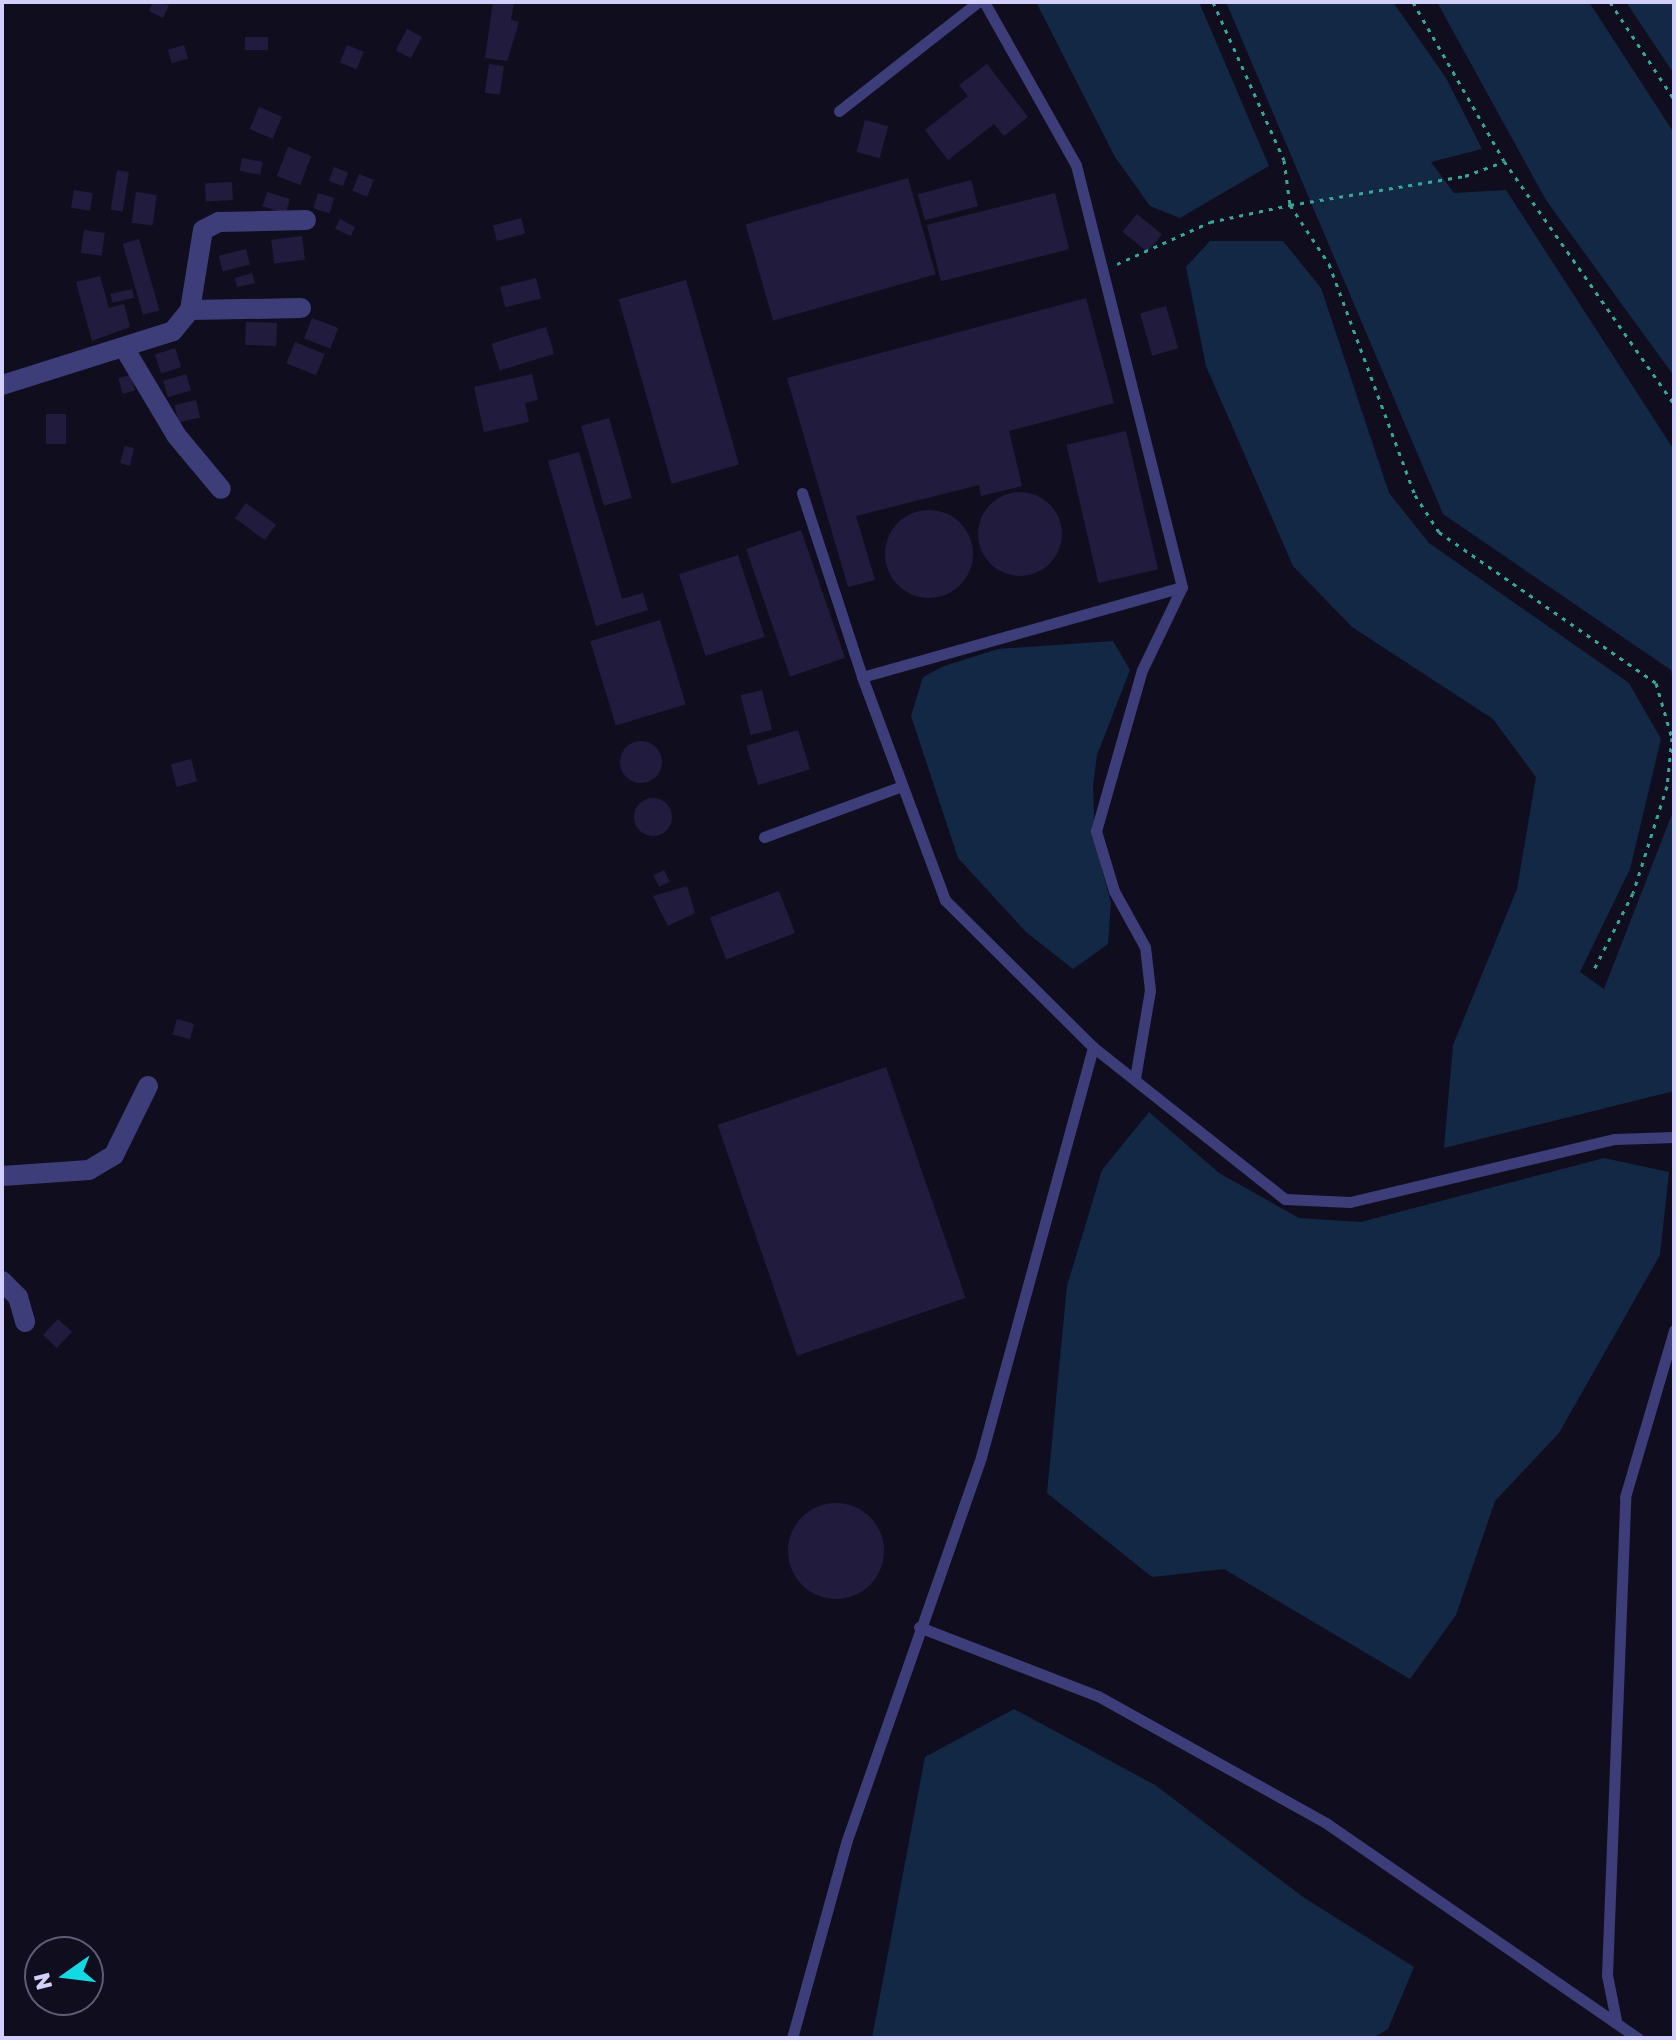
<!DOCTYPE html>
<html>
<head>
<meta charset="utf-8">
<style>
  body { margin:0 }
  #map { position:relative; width:1676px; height:2040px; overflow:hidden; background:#100e1e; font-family:"Golos Text",sans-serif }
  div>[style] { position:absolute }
  .water>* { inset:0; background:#122844 }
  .building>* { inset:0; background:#211c3e; transform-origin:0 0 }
  .round { border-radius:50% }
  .path>* { height:3px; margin-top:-1.5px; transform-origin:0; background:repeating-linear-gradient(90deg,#37a79b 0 4px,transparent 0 10px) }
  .lane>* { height:11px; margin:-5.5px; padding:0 5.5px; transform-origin:5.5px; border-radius:5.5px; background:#3d3d7a }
  .street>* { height:20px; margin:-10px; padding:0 10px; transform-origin:10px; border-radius:10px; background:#3d3d7a }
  span { translate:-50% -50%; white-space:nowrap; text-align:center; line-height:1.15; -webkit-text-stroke:8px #100e1e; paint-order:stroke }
  .frame { position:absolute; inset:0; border:4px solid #d2cffb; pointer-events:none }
  .north { position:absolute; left:24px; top:1936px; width:80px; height:80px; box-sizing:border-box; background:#100e1e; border:2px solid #5e5b76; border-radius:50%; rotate:256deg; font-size:22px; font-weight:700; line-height:32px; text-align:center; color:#d2cffb }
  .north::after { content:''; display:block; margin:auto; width:28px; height:36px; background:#12d9e4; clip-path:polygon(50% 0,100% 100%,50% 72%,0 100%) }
</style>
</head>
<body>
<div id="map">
  <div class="water">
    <i style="clip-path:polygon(1036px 2px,1199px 2px,1269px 166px,1180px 218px,1150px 206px,1115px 157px)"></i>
    <i style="clip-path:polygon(1226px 2px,1393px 2px,1446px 78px,1482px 149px,1431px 162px,1454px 193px,1506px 190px,1674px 450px,1674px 688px,1671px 670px,1443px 514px)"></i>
    <i style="clip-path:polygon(1437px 2px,1589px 2px,1674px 133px,1674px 376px,1546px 200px)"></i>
    <i style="clip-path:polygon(1626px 2px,1674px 2px,1674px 74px)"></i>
    <i style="clip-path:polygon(1210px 241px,1283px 241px,1321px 288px,1389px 493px,1429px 543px,1629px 683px,1661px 739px,1630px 869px,1580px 972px,1604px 989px,1674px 809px,1674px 1091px,1444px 1148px,1453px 1045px,1517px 889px,1536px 777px,1493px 719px,1352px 627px,1293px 566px,1206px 366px,1186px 267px)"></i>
    <i style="clip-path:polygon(1113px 641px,1130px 670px,1097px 755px,1093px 786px,1095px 843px,1111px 903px,1108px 944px,1073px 969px,1026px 932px,958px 858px,911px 716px,923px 677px,944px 666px,998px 649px)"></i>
    <i style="clip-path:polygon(1149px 1112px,1219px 1173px,1299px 1218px,1361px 1222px,1604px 1158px,1669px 1172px,1660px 1255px,1559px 1433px,1495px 1501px,1456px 1615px,1410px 1679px,1224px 1569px,1152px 1577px,1047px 1493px,1067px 1286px,1102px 1170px)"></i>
    <i style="clip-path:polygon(1014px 1709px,1155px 1785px,1303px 1897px,1414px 1967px,1388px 2029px,1373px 2038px,872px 2038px,925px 1757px)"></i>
  </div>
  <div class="building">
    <i style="clip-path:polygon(153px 2px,169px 5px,163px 18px,149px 11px)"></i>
    <i style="clip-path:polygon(493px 2px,514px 2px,511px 20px,519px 22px,507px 61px,485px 58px)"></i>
    <i style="left:407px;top:29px;width:17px;height:24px;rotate:28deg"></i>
    <i style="left:245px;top:37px;width:23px;height:13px"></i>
    <i style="left:184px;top:45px;width:14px;height:17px;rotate:73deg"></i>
    <i style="left:347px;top:45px;width:18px;height:19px;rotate:22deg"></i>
    <i style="left:489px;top:64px;width:15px;height:29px;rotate:8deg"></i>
    <i style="clip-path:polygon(987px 64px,1028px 117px,1004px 136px,994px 124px,948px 160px,925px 130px,968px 96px,959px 85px)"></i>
    <i style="left:259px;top:107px;width:25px;height:24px;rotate:23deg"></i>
    <i style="left:865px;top:120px;width:24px;height:33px;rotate:15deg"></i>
    <i style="left:288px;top:147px;width:25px;height:31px;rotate:21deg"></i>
    <i style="left:242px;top:158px;width:21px;height:13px;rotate:11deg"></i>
    <i style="left:334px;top:167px;width:15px;height:15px;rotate:20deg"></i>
    <i style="left:117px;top:170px;width:12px;height:40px;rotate:9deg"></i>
    <i style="left:359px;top:174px;width:16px;height:18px;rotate:22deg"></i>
    <i style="left:908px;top:178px;width:100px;height:169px;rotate:74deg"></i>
    <i style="left:971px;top:180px;width:27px;height:55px;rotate:75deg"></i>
    <i style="left:232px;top:182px;width:18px;height:27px;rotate:87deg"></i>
    <i style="left:74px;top:190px;width:19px;height:18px;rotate:9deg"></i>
    <i style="left:136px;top:192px;width:21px;height:31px;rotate:8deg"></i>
    <i style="left:267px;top:192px;width:24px;height:15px;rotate:17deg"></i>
    <i style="left:318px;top:193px;width:17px;height:16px;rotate:17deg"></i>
    <i style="left:1055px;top:193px;width:58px;height:132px;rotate:76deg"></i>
    <i style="left:1137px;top:214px;width:32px;height:23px;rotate:39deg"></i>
    <i style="left:521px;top:218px;width:16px;height:29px;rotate:75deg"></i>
    <i style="clip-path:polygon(340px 219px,355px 227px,351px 236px,335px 229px)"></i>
    <i style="left:84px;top:230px;width:21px;height:23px;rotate:8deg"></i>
    <i style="left:302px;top:236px;width:24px;height:31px;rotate:83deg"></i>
    <i style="left:139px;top:239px;width:74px;height:17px;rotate:74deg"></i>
    <i style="left:246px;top:249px;width:16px;height:28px;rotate:76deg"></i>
    <i style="clip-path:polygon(252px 273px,255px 283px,237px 287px,235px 278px)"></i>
    <i style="clip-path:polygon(100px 276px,109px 308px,124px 304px,130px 327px,92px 341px,76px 282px)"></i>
    <i style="left:536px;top:278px;width:21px;height:37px;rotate:76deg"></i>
    <i style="left:686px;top:280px;width:192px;height:70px;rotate:74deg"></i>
    <i style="left:132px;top:289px;width:9px;height:22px;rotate:77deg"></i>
    <i style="clip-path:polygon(1086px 298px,1114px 403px,1009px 431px,1022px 486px,981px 496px,979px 485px,856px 516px,875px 580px,848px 587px,787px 378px)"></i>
    <i style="left:1166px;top:306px;width:44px;height:27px;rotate:74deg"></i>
    <i style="left:312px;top:318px;width:28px;height:22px;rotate:21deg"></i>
    <i style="left:246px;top:322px;width:31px;height:23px;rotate:2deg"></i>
    <i style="left:546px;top:327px;width:28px;height:57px;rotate:73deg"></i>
    <i style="left:295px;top:342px;width:32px;height:23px;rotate:22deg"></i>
    <i style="left:175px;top:348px;width:20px;height:21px;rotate:72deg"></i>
    <i style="left:186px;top:374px;width:17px;height:24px;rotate:73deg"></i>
    <i style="clip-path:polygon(532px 374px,538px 400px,525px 403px,529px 422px,484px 432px,474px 387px)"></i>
    <i style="left:131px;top:375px;width:16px;height:13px;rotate:75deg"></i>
    <i style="left:196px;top:400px;width:18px;height:22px;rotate:77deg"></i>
    <i style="left:46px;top:414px;width:20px;height:30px"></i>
    <i style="left:609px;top:418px;width:83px;height:29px;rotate:74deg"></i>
    <i style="left:1126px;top:431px;width:142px;height:61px;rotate:77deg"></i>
    <i style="clip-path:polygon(125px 446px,134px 448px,130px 466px,120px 463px)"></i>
    <i style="clip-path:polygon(579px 452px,622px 599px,643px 593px,648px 610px,596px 626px,548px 461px)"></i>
    <i class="round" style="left:978px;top:492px;width:84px;height:84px"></i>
    <i style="left:246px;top:503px;width:37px;height:19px;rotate:36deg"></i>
    <i class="round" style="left:885px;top:510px;width:88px;height:88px"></i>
    <i style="left:801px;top:530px;width:135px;height:58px;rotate:71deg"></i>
    <i style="left:738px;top:555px;width:86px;height:62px;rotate:72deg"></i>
    <i style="left:660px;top:620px;width:88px;height:73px;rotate:73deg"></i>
    <i style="left:762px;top:690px;width:41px;height:22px;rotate:76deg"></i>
    <i style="left:798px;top:730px;width:41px;height:54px;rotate:73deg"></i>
    <i class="round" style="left:620px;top:741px;width:42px;height:42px"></i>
    <i style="left:191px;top:759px;width:23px;height:21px;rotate:75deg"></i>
    <i class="round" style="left:634px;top:798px;width:38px;height:38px"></i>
    <i style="left:664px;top:870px;width:13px;height:12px;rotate:63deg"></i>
    <i style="clip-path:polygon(687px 886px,695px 913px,668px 926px,653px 896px)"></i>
    <i style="left:779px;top:891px;width:45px;height:74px;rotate:69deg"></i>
    <i style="left:177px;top:1019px;width:18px;height:16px;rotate:16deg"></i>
    <i style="left:886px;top:1067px;width:244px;height:178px;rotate:71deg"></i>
    <i style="left:58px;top:1319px;width:19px;height:22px;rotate:43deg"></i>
    <i class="round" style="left:788px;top:1503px;width:96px;height:96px"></i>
  </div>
  <div class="path">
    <i style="left:1213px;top:2px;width:173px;rotate:65.8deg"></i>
    <i style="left:1284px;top:160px;width:45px;rotate:82.4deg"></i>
    <i style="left:1290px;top:205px;width:177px;rotate:-9.4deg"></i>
    <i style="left:1465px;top:176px;width:40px;rotate:-20.2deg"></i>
    <i style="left:1413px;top:2px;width:183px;rotate:60.2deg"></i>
    <i style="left:1504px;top:161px;width:297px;rotate:55deg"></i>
    <i style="left:1610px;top:2px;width:116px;rotate:56.6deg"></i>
    <i style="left:1117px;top:264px;width:102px;rotate:-24.3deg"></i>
    <i style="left:1210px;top:222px;width:82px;rotate:-12deg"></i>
    <i style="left:1290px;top:205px;width:71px;rotate:56.5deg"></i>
    <i style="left:1329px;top:264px;width:246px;rotate:69.6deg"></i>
    <i style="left:1415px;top:495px;width:44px;rotate:57deg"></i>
    <i style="left:1439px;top:532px;width:264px;rotate:34.8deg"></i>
    <i style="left:1656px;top:683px;width:57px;rotate:73.8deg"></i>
    <i style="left:1672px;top:738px;width:48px;rotate:95.9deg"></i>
    <i style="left:1667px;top:786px;width:112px;rotate:107.6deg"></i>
    <i style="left:1633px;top:893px;width:88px;rotate:117.1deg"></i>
  </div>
  <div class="lane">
    <i style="left:839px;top:111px;width:177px;rotate:-38.1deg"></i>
    <i style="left:802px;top:493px;width:194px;rotate:71.9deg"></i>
    <i style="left:764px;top:837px;width:144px;rotate:-20.3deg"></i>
    <i style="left:1093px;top:1047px;width:245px;rotate:38.4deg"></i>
    <i style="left:1285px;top:1199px;width:65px;rotate:2.6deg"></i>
    <i style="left:1350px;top:1202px;width:272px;rotate:-13.4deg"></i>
    <i style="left:1615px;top:1139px;width:59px;rotate:-1.9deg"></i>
    <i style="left:1135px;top:1078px;width:89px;rotate:-80.3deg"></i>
    <i style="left:1150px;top:990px;width:43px;rotate:-96.6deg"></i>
    <i style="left:1145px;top:947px;width:64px;rotate:-119deg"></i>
    <i style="left:1114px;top:891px;width:63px;rotate:-106.7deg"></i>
    <i style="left:1096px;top:831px;width:167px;rotate:-74.1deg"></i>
    <i style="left:1142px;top:670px;width:92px;rotate:-64.3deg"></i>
    <i style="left:919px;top:1627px;width:192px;rotate:21.1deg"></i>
    <i style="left:1098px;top:1696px;width:261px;rotate:29.1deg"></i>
    <i style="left:1326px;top:1823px;width:379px;rotate:34.6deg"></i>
    <i style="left:1616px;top:2020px;width:46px;rotate:-101.3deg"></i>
    <i style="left:1607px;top:1975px;width:478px;rotate:-87.8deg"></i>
    <i style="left:1625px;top:1497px;width:174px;rotate:-73.6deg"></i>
    <i style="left:792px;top:2038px;width:205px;rotate:-74.5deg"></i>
    <i style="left:847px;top:1840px;width:406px;rotate:-70.7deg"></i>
    <i style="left:981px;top:1457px;width:425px;rotate:-74.7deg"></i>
    <i style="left:1093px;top:1047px;width:209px;rotate:-135.2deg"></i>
    <i style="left:945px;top:900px;width:238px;rotate:-110.4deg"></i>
    <i style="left:862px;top:677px;width:332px;rotate:-15.7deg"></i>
    <i style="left:1182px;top:587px;width:435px;rotate:-104.1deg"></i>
    <i style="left:1076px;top:165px;width:187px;rotate:-119.4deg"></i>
  </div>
  <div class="street">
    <i style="left:190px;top:310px;width:111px;rotate:-1deg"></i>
    <i style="left:126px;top:351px;width:98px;rotate:59.2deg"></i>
    <i style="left:176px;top:435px;width:70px;rotate:50.2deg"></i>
    <i style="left:2px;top:385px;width:179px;rotate:-17.5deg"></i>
    <i style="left:173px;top:331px;width:27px;rotate:-51deg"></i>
    <i style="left:190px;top:310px;width:81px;rotate:-80.8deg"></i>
    <i style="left:203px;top:230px;width:18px;rotate:-27deg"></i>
    <i style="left:219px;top:222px;width:87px;rotate:-1.3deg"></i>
    <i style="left:2px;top:1176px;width:87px;rotate:-3.9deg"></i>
    <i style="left:89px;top:1170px;width:29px;rotate:-31deg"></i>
    <i style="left:114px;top:1155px;width:77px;rotate:-63.8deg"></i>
    <i style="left:2px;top:1281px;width:23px;rotate:45deg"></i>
    <i style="left:18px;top:1297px;width:26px;rotate:74deg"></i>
  </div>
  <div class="frame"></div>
  <div class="north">N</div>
</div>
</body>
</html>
